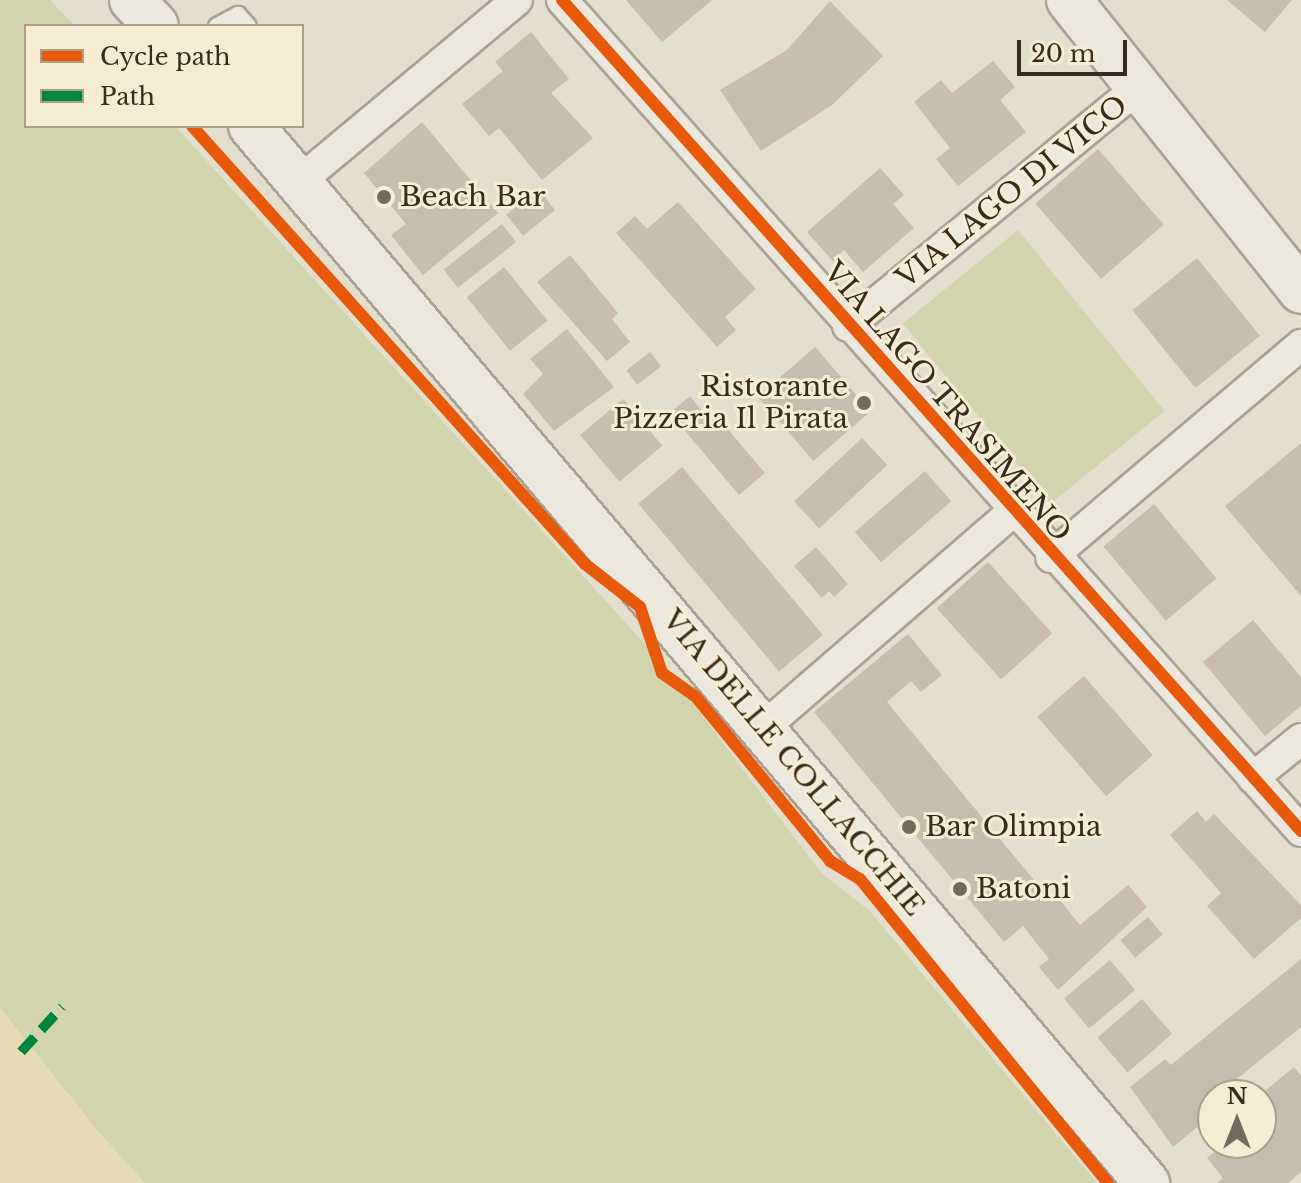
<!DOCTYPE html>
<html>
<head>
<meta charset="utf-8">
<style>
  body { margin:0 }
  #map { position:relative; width:1301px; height:1183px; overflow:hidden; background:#e4decc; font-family:"Libre Baskerville",serif }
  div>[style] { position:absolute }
  .green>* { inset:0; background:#d2d4ae; transform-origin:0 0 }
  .sand>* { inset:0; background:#e7dbb3 }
  .building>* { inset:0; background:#c8bcad; transform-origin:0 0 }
  .roads { filter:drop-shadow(2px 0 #a9a296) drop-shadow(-2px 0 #a9a296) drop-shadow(0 2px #a9a296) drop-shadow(0 -2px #a9a296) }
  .service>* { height:16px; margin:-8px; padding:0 8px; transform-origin:8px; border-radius:8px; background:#ece8de }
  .minor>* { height:30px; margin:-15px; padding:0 15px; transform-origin:15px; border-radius:15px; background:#ece8de }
  .secondary>* { height:44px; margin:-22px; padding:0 22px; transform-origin:22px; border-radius:22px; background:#ece8de }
  .quiet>* { height:10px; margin-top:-5px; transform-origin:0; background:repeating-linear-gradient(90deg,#00873e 0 20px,transparent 0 30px) }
  .cycleway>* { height:12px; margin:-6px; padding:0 6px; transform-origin:6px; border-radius:6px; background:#e8590c }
  .dots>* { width:22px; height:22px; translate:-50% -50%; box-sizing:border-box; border:4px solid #f5ecd2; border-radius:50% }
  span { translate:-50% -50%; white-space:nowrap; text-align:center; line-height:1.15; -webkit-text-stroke:6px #f5ecd2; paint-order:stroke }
  .street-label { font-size:28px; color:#372b1e }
  .poi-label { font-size:28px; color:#372b1e }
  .left { translate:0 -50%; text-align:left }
  .right { translate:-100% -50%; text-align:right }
  .legend { position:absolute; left:24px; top:24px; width:280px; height:104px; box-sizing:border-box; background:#f5ecd2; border:2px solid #a99f8a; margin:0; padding:10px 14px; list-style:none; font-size:24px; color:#372b1e }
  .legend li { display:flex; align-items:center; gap:16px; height:40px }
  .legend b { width:40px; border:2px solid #a99f8a }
  .north { position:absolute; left:1197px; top:1079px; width:80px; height:80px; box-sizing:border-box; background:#f5ecd2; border:2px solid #a99f8a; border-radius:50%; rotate:0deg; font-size:22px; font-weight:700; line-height:32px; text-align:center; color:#372b1e }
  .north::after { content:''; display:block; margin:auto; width:28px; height:36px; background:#746a5b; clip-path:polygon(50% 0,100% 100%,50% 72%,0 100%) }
  .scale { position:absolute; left:1017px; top:40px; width:110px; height:36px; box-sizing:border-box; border:4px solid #372b1e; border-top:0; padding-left:10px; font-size:24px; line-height:28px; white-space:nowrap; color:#372b1e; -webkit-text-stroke:6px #f5ecd2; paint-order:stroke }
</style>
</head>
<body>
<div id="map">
  <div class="green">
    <i style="clip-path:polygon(0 0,50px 0,75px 26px,26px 26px,26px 126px,175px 126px,664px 665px,822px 874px,869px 910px,1097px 1183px,145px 1183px,100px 1134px,0 1008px)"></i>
    <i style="left:1018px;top:230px;width:233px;height:148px;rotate:51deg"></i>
  </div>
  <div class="sand">
    <i style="clip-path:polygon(0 1008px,100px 1134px,145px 1183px,0 1183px)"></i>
  </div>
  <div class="building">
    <i style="clip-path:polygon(626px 0,712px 0,662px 42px)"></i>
    <i style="clip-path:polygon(1227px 0,1292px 0,1265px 32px)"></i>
    <i style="clip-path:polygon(830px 1px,883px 56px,832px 105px,761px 151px,720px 90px,787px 50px)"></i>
    <i style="clip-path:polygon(531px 32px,569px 79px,551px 93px,593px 138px,542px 180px,499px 128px,489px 136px,462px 104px,503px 71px,495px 62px)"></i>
    <i style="clip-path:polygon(993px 61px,1015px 87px,1000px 100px,1026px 132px,958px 186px,936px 159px,950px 148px,914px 102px,941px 80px,952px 93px)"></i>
    <i style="clip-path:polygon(422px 122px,498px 213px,423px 275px,391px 235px,406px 224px,364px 173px)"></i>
    <i style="left:1098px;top:149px;width:100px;height:83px;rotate:49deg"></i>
    <i style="clip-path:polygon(880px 168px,904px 195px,893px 204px,914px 228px,863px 272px,844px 250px,833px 261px,807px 232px)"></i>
    <i style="left:538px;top:189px;width:27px;height:41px;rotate:51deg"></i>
    <i style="clip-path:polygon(678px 202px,756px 289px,725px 317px,736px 330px,717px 347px,616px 233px,635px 216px,647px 229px)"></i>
    <i style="left:502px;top:224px;width:23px;height:74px;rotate:52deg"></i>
    <i style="clip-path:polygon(570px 255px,618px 313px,612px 319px,630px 342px,607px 361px,537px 282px)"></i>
    <i style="left:1197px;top:258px;width:100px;height:83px;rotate:51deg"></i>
    <i style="left:504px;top:267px;width:69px;height:48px;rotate:51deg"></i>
    <i style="clip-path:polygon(567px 329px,614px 387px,554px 431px,523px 394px,543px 374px,530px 359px)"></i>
    <i style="left:815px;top:347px;width:85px;height:76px;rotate:49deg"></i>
    <i style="left:650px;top:352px;width:18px;height:30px;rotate:52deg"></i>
    <i style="clip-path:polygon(690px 396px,707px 417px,713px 412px,765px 473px,739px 495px,670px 413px)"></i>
    <i style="left:623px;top:399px;width:61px;height:56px;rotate:50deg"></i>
    <i style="left:862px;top:438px;width:37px;height:93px;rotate:47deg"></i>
    <i style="clip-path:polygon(1301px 443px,1301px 596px,1225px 506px)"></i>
    <i style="left:682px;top:467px;width:219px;height:57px;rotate:50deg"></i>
    <i style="left:925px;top:471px;width:40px;height:93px;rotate:49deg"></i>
    <i style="left:1154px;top:504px;width:97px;height:66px;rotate:50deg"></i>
    <i style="clip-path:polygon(816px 547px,848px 584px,834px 597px,829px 591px,822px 598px,794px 566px)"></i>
    <i style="left:988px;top:562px;width:96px;height:69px;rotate:48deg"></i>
    <i style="clip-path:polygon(1253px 620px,1301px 677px,1301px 706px,1265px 736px,1203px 662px)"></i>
    <i style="clip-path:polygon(908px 634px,942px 675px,921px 692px,911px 681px,887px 702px,1052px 902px,1058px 898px,1080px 925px,1128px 885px,1147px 907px,1058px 990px,1039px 967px,1049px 959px,1023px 926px,1004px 942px,814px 712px)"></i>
    <i style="left:1084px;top:676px;width:105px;height:62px;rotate:49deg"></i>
    <i style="clip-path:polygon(1197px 811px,1206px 822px,1214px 814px,1301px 905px,1301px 918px,1254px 959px,1207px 906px,1221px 893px,1170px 835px)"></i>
    <i style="left:1148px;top:917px;width:23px;height:36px;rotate:50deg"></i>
    <i style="clip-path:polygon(1301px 959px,1301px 1027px,1227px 1087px,1234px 1095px,1213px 1095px,1213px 1114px,1173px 1147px,1130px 1087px,1165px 1059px,1171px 1065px)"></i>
    <i style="left:1110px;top:960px;width:39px;height:60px;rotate:50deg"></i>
    <i style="left:1142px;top:999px;width:46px;height:59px;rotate:49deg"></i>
    <i style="clip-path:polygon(1294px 1067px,1301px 1076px,1301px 1172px,1288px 1183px,1217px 1183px,1223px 1178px,1207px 1158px,1225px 1143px,1261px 1143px,1261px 1094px)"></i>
  </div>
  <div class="roads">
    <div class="service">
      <i style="left:217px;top:26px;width:24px;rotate:-28deg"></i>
      <i style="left:238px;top:15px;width:15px;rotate:48deg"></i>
    </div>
    <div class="minor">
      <i style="left:562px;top:0;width:1112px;rotate:48.35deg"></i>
      <i style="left:301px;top:180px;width:281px;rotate:-39.8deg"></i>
      <i style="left:848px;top:326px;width:377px;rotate:-39.4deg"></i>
      <i style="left:1051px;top:557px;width:328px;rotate:-40.3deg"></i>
      <i style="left:763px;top:728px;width:328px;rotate:-40.9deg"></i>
      <i style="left:1253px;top:778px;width:62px;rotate:-39.1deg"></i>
    </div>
    <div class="secondary">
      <i style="left:132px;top:0;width:35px;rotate:47deg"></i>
      <i style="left:1069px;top:0;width:372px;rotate:51.4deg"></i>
      <i style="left:251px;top:126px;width:1386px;rotate:49.71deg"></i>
    </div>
  </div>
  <div class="quiet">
    <i style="left:21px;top:1052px;width:61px;rotate:-47.7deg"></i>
  </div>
  <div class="cycleway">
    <i style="left:562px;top:0;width:1112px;rotate:48.35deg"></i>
    <i style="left:192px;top:126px;width:588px;rotate:48.1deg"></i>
    <i style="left:585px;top:564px;width:70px;rotate:38deg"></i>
    <i style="left:640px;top:607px;width:70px;rotate:71.6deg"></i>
    <i style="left:662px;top:673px;width:42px;rotate:35.2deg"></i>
    <i style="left:696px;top:697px;width:212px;rotate:50.7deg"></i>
    <i style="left:830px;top:861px;width:35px;rotate:31deg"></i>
    <i style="left:860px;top:879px;width:392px;rotate:50.8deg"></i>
  </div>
  <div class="dots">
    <i style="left:384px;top:197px;background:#746a5b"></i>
    <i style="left:864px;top:403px;background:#746a5b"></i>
    <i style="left:909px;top:827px;background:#746a5b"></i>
    <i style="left:960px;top:889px;background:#746a5b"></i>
  </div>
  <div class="street-label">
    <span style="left:1012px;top:192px;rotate:-39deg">VIA LAGO DI VICO</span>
    <span style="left:947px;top:402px;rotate:49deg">VIA LAGO TRASIMENO</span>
    <span style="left:793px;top:763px;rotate:50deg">VIA DELLE COLLACCHIE</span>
  </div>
  <div class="poi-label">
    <span class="left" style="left:400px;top:197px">Beach Bar</span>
    <span class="right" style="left:848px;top:403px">Ristorante<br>Pizzeria Il Pirata</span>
    <span class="left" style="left:925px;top:827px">Bar Olimpia</span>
    <span class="left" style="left:976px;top:889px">Batoni</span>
  </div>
  <ul class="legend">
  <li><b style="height:10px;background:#e8590c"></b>Cycle path</li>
  <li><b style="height:10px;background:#00873e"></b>Path</li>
  </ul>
  <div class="north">N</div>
  <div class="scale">20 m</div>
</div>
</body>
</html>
